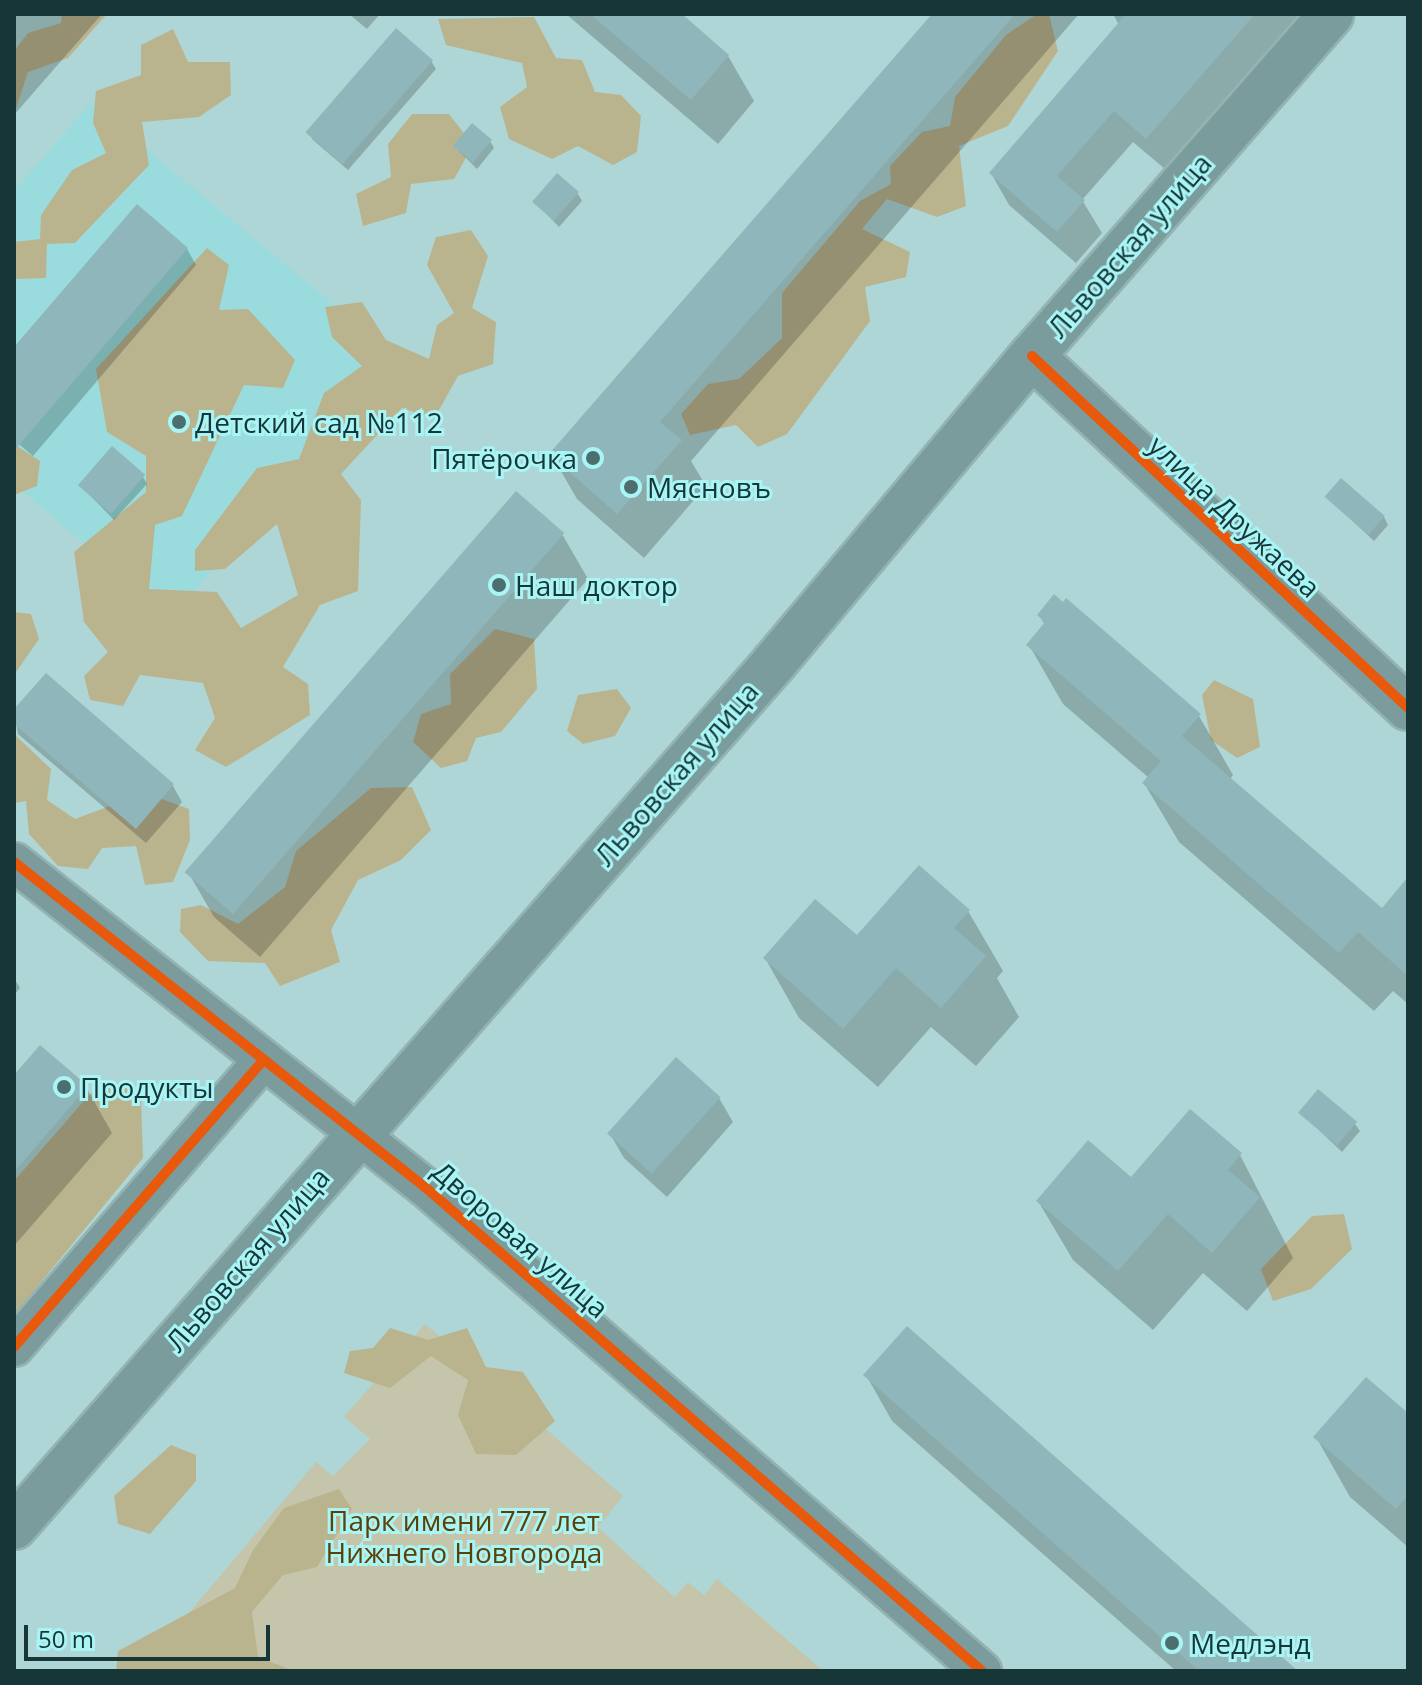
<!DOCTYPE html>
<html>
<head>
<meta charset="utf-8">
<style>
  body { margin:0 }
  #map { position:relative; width:1422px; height:1685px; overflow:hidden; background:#aed6d6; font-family:"Open Sans",sans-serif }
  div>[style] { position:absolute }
  .built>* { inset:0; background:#9adcdd }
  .green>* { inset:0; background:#c4c5ab }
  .forest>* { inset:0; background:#bab48e }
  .shadow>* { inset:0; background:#0003 }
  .building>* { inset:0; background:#8fb6ba; transform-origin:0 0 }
  .roads { filter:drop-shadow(2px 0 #93b3b3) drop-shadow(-2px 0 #93b3b3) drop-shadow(0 2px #93b3b3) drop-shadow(0 -2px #93b3b3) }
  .minor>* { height:38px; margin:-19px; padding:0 19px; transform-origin:19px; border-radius:19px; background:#7c9b9c }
  .tertiary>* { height:44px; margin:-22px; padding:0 22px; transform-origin:22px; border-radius:22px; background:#7c9b9c }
  .secondary>* { height:44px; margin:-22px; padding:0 22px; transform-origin:22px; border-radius:22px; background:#7b9c9c }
  .cycleway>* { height:10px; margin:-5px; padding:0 5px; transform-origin:5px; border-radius:5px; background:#e8590c }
  .dots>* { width:22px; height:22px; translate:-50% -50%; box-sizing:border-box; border:4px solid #a9f5f6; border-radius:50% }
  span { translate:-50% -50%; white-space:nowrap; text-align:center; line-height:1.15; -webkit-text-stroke:6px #a9f5f6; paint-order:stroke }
  .street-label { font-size:28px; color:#173637 }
  .poi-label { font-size:28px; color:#173637 }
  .left { translate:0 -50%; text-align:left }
  .right { translate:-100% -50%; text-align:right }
  .park-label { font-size:28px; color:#5e4006 }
  .frame { position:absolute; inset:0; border:16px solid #173637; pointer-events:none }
  .scale { position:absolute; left:24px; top:1625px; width:246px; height:36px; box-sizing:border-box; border:4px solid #173637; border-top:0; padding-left:10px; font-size:24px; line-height:28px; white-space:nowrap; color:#173637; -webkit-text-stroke:6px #a9f5f6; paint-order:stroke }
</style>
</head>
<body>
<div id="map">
  <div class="built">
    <i style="clip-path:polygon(91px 103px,399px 359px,171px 617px,14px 484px,14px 191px)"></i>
  </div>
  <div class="green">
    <i style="clip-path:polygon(425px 1324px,623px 1496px,598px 1527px,674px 1597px,688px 1582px,704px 1595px,717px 1579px,823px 1671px,140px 1671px,316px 1462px,333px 1476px,370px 1439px,344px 1417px)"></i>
  </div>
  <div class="forest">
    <i style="clip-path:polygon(62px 14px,107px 14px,68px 58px,28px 72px,14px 114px,14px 51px,28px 33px,61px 23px)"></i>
    <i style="clip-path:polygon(1037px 14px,1049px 14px,1058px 51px,1008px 126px,959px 146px,966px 206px,937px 217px,887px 199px,862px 229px,910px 252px,906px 277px,865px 287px,870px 321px,787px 434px,758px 447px,736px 425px,690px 435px,681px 414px,708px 384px,739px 379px,782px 338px,782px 293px,860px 201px,891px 184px,890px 166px,922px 132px,950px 126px,955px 97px,1006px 35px)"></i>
    <i style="clip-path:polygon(534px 17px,556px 58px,582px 60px,595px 92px,621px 95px,641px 116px,637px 152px,613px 165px,578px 146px,552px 159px,509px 139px,500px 107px,527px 87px,522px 63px,446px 45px,438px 19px)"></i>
    <i style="clip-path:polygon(173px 29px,188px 62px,230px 62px,231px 95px,199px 117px,142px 122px,149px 165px,75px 243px,47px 244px,46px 278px,14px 279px,14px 242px,40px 239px,41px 215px,72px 170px,106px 153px,93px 123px,96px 91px,141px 75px,141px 45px)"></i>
    <i style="clip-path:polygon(412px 114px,449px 114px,473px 145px,454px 179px,411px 184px,406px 213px,363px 226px,356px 194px,391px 177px,388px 144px)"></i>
    <i style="clip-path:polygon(471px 230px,488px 256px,472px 308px,496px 322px,493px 364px,458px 376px,434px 419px,402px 408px,341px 474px,361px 500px,358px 591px,320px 605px,283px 667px,308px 684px,310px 715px,226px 767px,195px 750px,215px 718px,203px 683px,140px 675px,123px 706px,90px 700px,84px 676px,108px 652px,84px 622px,74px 552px,146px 492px,146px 456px,107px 432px,96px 369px,207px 248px,229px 265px,219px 310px,248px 309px,295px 360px,283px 388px,244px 385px,182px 516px,155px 525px,149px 589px,217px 592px,241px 628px,298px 595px,277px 524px,225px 569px,195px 571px,195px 550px,257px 468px,299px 459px,324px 393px,362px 366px,332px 337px,325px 307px,362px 302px,386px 340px,429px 359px,437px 325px,454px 313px,427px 265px,436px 237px)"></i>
    <i style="clip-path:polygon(14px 444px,40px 461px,37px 486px,14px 495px)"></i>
    <i style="clip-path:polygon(14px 612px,31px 614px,39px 639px,14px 675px)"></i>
    <i style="clip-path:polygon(495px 629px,534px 639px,537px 689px,501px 732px,476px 738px,467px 761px,441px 768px,413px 742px,421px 714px,451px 704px,450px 674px)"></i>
    <i style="clip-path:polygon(1214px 680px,1253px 699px,1260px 747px,1237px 758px,1211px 740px,1202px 695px)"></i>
    <i style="clip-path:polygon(617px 689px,631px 708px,615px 736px,583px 744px,567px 731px,578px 695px)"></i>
    <i style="clip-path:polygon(14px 734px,51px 769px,47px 800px,75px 819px,145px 793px,189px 809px,190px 840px,173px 882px,145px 885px,136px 846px,102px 848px,88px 869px,58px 866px,29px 834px,26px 801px,14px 803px)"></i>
    <i style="clip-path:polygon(412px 787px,431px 830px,401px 860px,358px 880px,331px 930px,340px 962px,280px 986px,265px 963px,208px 961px,180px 932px,181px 909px,201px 905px,238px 924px,285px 887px,296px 851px,371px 788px)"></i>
    <i style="clip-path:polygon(120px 1082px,141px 1099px,143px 1158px,14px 1315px,14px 1181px,90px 1094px)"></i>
    <i style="clip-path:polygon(1344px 1214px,1352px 1249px,1311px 1289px,1273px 1301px,1261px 1269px,1312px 1216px)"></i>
    <i style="clip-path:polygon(390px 1328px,428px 1340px,467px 1328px,486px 1367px,523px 1372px,555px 1421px,516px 1455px,476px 1454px,458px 1415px,468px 1380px,431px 1356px,390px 1388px,344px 1373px,350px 1351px,373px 1348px)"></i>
    <i style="clip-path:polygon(171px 1445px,196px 1455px,196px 1481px,150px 1534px,118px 1524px,114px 1496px)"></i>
    <i style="clip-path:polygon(339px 1489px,352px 1509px,317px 1567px,283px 1575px,252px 1612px,258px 1657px,294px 1671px,116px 1671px,118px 1651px,235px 1588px,253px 1550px,284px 1508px)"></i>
  </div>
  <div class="shadow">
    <i style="clip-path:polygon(14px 14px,102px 14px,14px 115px)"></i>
    <i style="clip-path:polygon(349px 14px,380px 14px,367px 29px)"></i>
    <i style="clip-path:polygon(566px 14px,679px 14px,728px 56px,754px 101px,718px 144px)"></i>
    <i style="clip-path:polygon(934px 14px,1079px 14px,691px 461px,706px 486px,644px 558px,577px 499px,551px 454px)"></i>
    <i style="clip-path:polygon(1113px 14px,1301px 14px,1165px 169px,1133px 142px,1082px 200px,1102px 233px,1076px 263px,1009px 205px,991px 173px,1119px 25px)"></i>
    <i style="clip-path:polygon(431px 61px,436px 69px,348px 170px,313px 140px,309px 133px)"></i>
    <i style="clip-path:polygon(490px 141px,494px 148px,477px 169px,455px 147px)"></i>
    <i style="clip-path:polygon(578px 194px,582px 201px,559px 227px,535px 202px)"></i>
    <i style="clip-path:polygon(187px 249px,196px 265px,33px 456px,14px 440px,14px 351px)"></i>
    <i style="clip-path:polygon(143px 477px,147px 484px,114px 520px,79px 484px)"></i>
    <i style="clip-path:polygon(1327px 497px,1384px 517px,1388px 525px,1374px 541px)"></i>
    <i style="clip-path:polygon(562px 534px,588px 579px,260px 957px,214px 917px,188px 872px)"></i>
    <i style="clip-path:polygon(1039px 615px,1199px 716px,1233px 775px,1230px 779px,1382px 911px,1408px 898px,1408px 1004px,1393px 991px,1374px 1011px,1179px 842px,1144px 783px,1149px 778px,1063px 704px,1029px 645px,1045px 625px)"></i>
    <i style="clip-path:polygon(46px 676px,173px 786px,182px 802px,146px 843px,18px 734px,14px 712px)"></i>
    <i style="clip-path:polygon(968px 911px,1003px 971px,997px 978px,1019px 1017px,976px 1066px,931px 1027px,878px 1087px,799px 1018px,765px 958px)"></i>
    <i style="clip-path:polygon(14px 978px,20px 988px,14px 995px)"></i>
    <i style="clip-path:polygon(14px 1078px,86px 1087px,112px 1133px,14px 1246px)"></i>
    <i style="clip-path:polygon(719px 1098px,733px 1122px,667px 1197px,624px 1158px,610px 1134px)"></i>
    <i style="clip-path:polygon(1301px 1113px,1355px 1124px,1360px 1131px,1342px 1152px)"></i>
    <i style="clip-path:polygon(1240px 1155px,1293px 1258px,1247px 1311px,1203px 1273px,1153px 1330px,1073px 1260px,1038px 1201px)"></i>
    <i style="clip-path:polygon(866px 1375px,1295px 1671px,1176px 1671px,892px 1421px)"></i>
    <i style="clip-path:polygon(1408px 1415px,1408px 1547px,1350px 1497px,1316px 1437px)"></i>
  </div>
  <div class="building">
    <i style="clip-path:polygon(590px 14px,682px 14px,729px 55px,691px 100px)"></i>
    <i style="clip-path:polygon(932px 14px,1015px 14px,660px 422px,682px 440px,617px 514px,549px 454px)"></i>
    <i style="clip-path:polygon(1126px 14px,1255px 14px,1146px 139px,1114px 111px,1057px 176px,1085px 200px,1057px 232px,989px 173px)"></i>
    <i style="left:396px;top:28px;width:49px;height:138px;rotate:41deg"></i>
    <i style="left:472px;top:123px;width:26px;height:30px;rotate:40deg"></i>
    <i style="left:557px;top:173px;width:29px;height:38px;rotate:41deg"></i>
    <i style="clip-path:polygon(137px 204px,188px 248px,14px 451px,14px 347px)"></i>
    <i style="left:112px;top:446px;width:44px;height:52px;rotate:41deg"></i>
    <i style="left:1341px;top:478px;width:58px;height:25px;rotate:41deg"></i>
    <i style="left:516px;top:491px;width:64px;height:505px;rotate:41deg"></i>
    <i style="clip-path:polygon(1054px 594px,1063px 602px,1066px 598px,1201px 714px,1182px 736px,1382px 908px,1408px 877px,1408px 976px,1358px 932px,1339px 953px,1142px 783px,1161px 761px,1026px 645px,1045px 622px,1037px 615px)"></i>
    <i style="clip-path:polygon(46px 673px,174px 784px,136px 829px,14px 724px,14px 709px)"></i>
    <i style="clip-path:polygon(919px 865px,970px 910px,954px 928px,986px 956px,941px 1008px,896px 968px,843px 1029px,763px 958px,815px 899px,857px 935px)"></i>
    <i style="clip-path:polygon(40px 1045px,88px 1086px,14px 1172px,14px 1075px)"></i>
    <i style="left:676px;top:1057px;width:60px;height:103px;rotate:42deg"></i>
    <i style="left:1318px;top:1089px;width:51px;height:31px;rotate:40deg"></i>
    <i style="clip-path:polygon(1190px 1109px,1242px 1153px,1228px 1170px,1260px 1197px,1212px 1253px,1168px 1214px,1118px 1271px,1036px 1201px,1088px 1140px,1131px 1177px)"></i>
    <i style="clip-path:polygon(907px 1326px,1204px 1588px,1298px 1671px,1199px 1671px,863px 1375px)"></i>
    <i style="clip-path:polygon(1366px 1377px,1408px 1413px,1408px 1495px,1396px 1509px,1313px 1437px)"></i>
  </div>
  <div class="roads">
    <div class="minor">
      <i style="left:14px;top:862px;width:524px;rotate:38.34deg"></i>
      <i style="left:425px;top:1187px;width:738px;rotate:40.99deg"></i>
      <i style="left:14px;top:1347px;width:379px;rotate:-49deg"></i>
    </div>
    <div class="tertiary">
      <i style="left:1032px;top:356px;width:515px;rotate:43.11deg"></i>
    </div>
    <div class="secondary">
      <i style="left:14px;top:1527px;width:1151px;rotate:-48.66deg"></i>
      <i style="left:774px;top:663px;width:401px;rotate:-50deg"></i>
      <i style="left:1032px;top:356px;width:454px;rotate:-48.8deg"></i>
    </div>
  </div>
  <div class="cycleway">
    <i style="left:1032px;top:356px;width:515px;rotate:43.11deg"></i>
    <i style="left:14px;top:862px;width:524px;rotate:38.34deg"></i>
    <i style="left:425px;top:1187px;width:738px;rotate:40.99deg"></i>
    <i style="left:14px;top:1347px;width:379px;rotate:-49deg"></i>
  </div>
  <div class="dots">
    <i style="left:179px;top:422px;background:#4c6e6f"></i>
    <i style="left:593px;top:458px;background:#4c6e6f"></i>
    <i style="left:631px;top:487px;background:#4c6e6f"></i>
    <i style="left:499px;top:585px;background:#4c6e6f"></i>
    <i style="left:64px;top:1087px;background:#4c6e6f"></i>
    <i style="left:1172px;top:1643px;background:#4c6e6f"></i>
  </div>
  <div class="street-label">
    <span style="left:1129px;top:245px;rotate:-49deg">Львовская улица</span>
    <span style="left:1235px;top:516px;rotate:43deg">улица Дружаева</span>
    <span style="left:676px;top:773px;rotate:-49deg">Львовская улица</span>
    <span style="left:521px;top:1239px;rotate:41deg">Дворовая улица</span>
    <span style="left:247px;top:1259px;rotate:-49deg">Львовская улица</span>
  </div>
  <div class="poi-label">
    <span class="left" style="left:195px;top:422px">Детский сад №112</span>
    <span class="right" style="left:577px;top:458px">Пятёрочка</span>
    <span class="left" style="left:647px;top:487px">Мясновъ</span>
    <span class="left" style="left:515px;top:585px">Наш доктор</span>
    <span class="left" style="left:80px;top:1087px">Продукты</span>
    <span class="left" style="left:1190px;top:1643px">Медлэнд</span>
  </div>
  <div class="park-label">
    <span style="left:464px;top:1536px">Парк имени 777 лет<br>Нижнего Новгорода</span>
  </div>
  <div class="frame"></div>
  <div class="scale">50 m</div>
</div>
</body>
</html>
